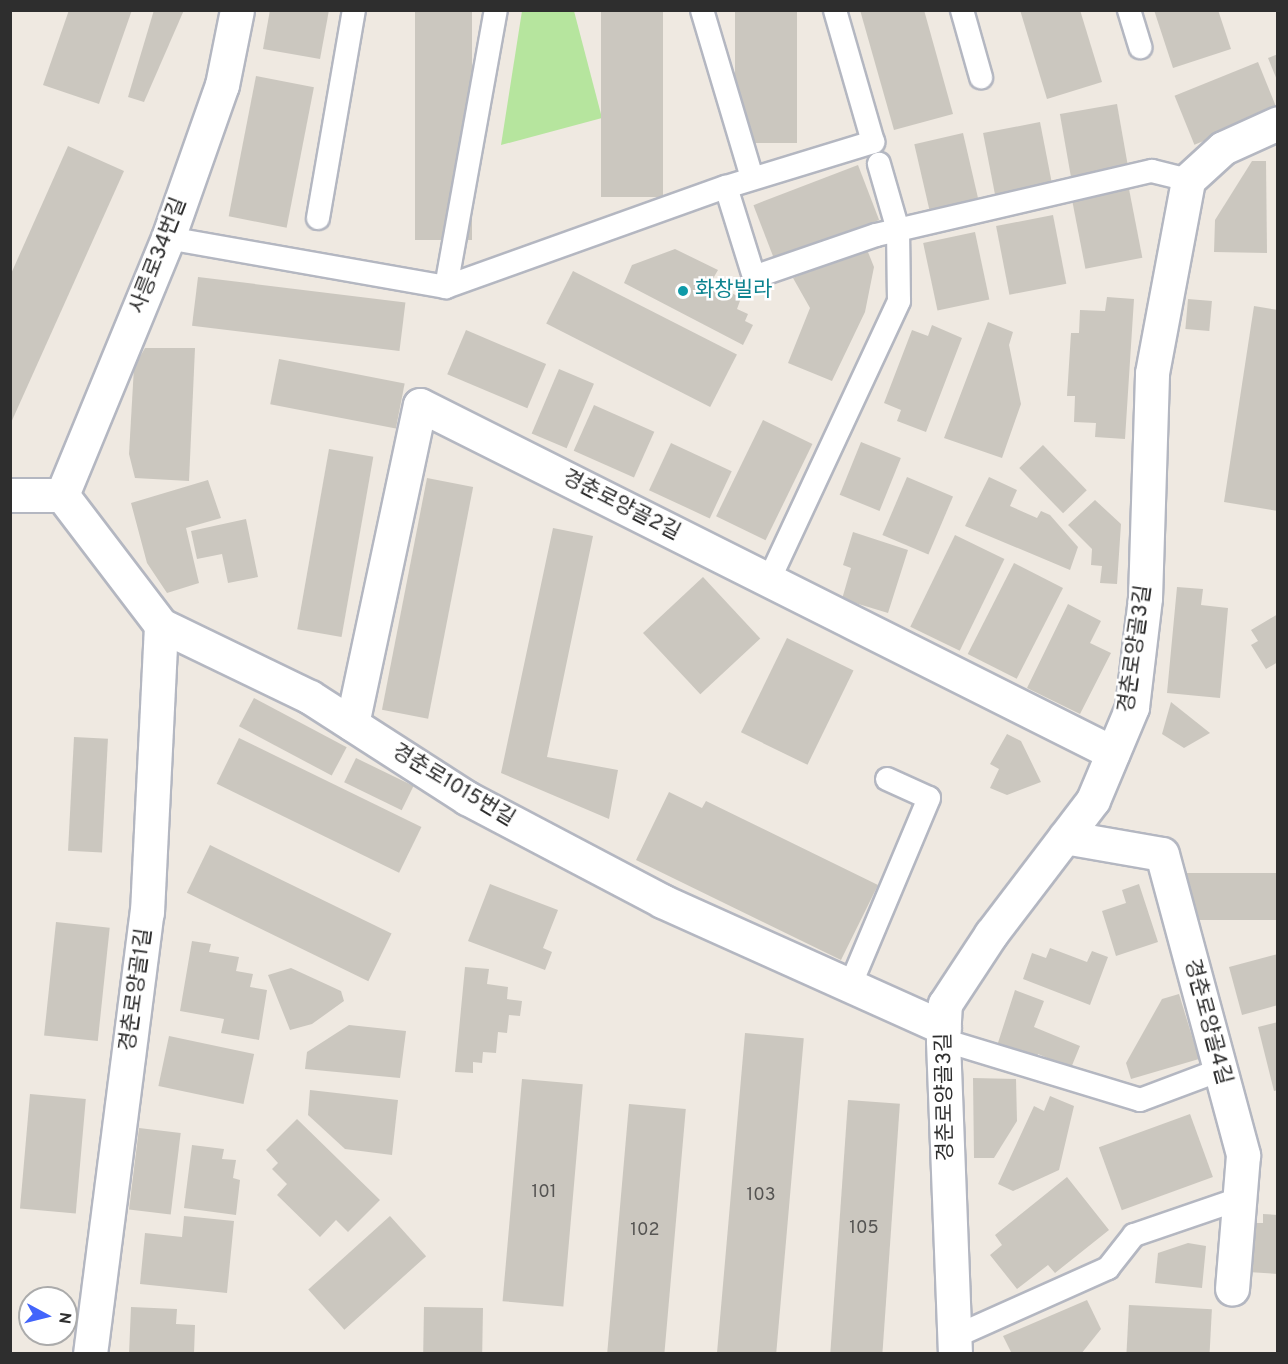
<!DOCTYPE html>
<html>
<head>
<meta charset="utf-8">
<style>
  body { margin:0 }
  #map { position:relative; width:1288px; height:1364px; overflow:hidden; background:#efe9e1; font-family:Overpass,"Noto Sans KR",sans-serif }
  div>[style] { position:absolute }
  .green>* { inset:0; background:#b6e59e }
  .building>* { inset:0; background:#cbc7bf; transform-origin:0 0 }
  .roads { filter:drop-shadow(2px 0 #b4b7c1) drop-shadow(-2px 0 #b4b7c1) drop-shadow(0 2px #b4b7c1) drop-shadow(0 -2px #b4b7c1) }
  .lane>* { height:22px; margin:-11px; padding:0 11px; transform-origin:11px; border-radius:11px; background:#fff }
  .street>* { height:33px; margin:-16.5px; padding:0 16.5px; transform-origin:16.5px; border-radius:16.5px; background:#fff }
  .dots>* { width:16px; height:16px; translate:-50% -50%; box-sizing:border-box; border:3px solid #fff; border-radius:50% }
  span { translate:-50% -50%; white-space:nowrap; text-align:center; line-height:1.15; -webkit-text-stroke:5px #fff; paint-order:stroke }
  .number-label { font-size:18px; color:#555452 }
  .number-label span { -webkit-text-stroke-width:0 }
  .street-label { font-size:21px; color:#2e2e2e }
  .culture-label { font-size:21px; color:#0d838f }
  .left { translate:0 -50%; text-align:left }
  .frame { position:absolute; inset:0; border:12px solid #2e2e2e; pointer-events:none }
  .north { position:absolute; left:18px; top:1286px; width:60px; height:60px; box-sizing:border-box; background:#fff; border:2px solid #ababab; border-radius:50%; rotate:97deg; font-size:16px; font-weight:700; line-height:24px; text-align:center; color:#2e2e2e }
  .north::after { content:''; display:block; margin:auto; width:21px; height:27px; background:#4264fb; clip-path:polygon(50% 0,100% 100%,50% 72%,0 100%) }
</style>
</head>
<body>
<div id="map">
  <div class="green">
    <i style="clip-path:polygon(522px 11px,574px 11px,602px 118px,501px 145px)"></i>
  </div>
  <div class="building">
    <i style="clip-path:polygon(69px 10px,132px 10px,99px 104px,43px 85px)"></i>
    <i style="clip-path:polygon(154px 10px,184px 10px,144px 102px,128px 97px)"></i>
    <i style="clip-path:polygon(270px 10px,329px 10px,320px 59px,263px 49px)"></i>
    <i style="left:415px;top:10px;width:57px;height:230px"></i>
    <i style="left:601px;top:10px;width:62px;height:187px"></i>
    <i style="left:735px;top:10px;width:62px;height:133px"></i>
    <i style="clip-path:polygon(860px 10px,924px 10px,953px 114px,894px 130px)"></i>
    <i style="clip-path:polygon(1020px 10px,1080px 10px,1102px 82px,1047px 99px)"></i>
    <i style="clip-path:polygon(1154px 10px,1218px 10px,1231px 49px,1173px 68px)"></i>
    <i style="clip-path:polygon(1278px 54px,1278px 80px,1277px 80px,1268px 58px)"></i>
    <i style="left:1258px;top:62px;width:53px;height:90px;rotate:68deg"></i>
    <i style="left:256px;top:76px;width:59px;height:143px;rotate:11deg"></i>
    <i style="left:1117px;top:104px;width:70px;height:58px;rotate:80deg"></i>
    <i style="left:1040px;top:122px;width:70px;height:58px;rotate:79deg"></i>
    <i style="left:963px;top:133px;width:67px;height:50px;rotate:77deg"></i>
    <i style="clip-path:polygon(68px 146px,124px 171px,10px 425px,10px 276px)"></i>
    <i style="clip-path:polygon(1252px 161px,1266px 161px,1267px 253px,1214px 252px,1215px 220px)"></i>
    <i style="left:858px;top:165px;width:59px;height:112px;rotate:69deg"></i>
    <i style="left:1129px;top:189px;width:70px;height:58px;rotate:79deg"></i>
    <i style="left:1053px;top:215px;width:70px;height:58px;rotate:79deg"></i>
    <i style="left:975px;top:232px;width:69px;height:53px;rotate:78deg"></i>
    <i style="clip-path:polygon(866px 247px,874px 267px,865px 312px,832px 381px,788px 363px,810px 308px,793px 278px)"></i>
    <i style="clip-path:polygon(675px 249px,718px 270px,711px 282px,741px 298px,737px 309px,748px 314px,745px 321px,753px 325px,743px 345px,624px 283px,632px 265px)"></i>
    <i style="left:573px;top:271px;width:184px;height:59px;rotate:27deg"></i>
    <i style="left:198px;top:277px;width:209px;height:49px;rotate:7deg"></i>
    <i style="clip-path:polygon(1107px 297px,1134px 299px,1125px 439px,1095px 437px,1096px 423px,1074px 422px,1075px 396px,1067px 396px,1071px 333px,1079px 333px,1080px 310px,1105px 311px)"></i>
    <i style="left:1188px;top:299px;width:24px;height:30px;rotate:5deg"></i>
    <i style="clip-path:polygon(1254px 306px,1278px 310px,1278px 511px,1224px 502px)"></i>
    <i style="clip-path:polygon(988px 322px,1013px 332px,1009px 345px,1021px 404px,1002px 458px,944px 438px)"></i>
    <i style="clip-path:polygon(932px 325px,962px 338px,926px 432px,897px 421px,901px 410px,884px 403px,912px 330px,928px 336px)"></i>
    <i style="left:466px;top:330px;width:87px;height:48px;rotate:23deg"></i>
    <i style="clip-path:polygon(145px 348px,195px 348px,189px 481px,135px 478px,129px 454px,134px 367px)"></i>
    <i style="left:279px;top:359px;width:128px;height:46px;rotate:11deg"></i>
    <i style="left:559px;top:369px;width:38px;height:70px;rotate:23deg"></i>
    <i style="left:594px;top:405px;width:66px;height:50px;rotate:24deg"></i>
    <i style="left:763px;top:420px;width:55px;height:107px;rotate:26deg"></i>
    <i style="left:861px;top:442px;width:43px;height:57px;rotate:22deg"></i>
    <i style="left:671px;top:443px;width:67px;height:52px;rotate:25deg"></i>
    <i style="left:1043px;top:445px;width:63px;height:33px;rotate:46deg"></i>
    <i style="left:329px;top:449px;width:45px;height:183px;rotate:10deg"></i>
    <i style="left:907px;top:477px;width:50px;height:63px;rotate:23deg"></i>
    <i style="clip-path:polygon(989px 477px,1017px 490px,1010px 506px,1037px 518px,1041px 511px,1050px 515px,1078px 547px,1070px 570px,965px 526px)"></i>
    <i style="left:427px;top:478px;width:47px;height:236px;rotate:11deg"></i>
    <i style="clip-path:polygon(208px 480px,221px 518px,186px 528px,199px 583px,167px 593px,147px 563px,131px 503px)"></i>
    <i style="clip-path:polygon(1095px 500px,1121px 524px,1117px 584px,1100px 583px,1102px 566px,1091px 565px,1092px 549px,1068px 525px)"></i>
    <i style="clip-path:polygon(246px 519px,258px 577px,228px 583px,222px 554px,197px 559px,191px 531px)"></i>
    <i style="clip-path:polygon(553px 528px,593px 536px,547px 757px,618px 770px,609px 819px,501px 773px)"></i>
    <i style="clip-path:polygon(853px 532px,908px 550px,888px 613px,842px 599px,851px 568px,843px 565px)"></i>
    <i style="left:955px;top:535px;width:55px;height:102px;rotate:26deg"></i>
    <i style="left:1014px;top:563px;width:55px;height:102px;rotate:27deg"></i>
    <i style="left:703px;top:577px;width:84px;height:82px;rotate:47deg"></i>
    <i style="clip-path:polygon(1177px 587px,1203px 589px,1201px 605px,1228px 608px,1220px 698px,1167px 693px)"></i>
    <i style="clip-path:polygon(1068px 604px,1101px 621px,1090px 643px,1111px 653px,1080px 714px,1027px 688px)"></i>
    <i style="clip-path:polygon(1278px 614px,1278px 662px,1266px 669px,1251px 645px,1258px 641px,1251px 630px)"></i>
    <i style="left:787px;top:638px;width:74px;height:105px;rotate:26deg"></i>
    <i style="left:254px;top:698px;width:105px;height:32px;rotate:28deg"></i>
    <i style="clip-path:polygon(1171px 702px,1210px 733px,1184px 748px,1162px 734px)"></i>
    <i style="clip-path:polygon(1007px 734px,1021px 741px,1041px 782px,1007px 795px,990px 788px,999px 769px,990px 764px)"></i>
    <i style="left:74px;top:737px;width:34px;height:114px;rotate:3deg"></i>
    <i style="left:239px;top:738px;width:203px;height:51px;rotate:26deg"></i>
    <i style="left:356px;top:758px;width:64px;height:27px;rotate:26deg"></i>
    <i style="clip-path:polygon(669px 792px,702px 808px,706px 801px,878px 885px,841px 960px,636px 860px)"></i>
    <i style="left:210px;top:845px;width:202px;height:53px;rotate:26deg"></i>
    <i style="left:1278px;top:873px;width:47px;height:98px;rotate:90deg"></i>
    <i style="clip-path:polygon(490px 884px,558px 910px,543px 948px,552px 952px,545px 970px,468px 941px)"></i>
    <i style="clip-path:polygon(1139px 884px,1158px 942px,1116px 956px,1102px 911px,1126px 903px,1122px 890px)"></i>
    <i style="left:56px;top:922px;width:54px;height:114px;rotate:6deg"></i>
    <i style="clip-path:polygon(192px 941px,211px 944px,209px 952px,239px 957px,236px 971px,253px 974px,250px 987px,267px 990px,259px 1040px,221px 1033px,224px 1019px,180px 1011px)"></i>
    <i style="clip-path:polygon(1050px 948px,1087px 962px,1092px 951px,1108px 957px,1090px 1005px,1023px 979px,1032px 953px,1046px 958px)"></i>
    <i style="clip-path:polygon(1278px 954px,1278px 1005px,1242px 1015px,1229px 967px)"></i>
    <i style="clip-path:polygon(465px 967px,489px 969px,487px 984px,508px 987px,507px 999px,522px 1001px,520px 1016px,509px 1015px,507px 1033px,498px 1032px,496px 1053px,483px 1052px,482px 1063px,473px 1062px,473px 1073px,455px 1072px)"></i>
    <i style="clip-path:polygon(291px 968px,341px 991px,344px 1001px,312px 1024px,290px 1030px,268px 975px)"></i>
    <i style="clip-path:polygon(1015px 990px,1044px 1001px,1034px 1027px,1080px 1046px,1071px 1068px,1038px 1054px,1034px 1065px,996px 1049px)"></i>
    <i style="clip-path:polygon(1179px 994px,1199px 1059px,1131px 1079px,1126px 1063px,1162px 999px)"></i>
    <i style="clip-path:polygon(1278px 1022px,1278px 1090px,1274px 1091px,1258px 1027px)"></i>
    <i style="clip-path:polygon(349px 1025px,406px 1031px,400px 1078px,305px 1069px,307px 1052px)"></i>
    <i style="left:745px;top:1033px;width:59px;height:322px;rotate:5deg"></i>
    <i style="left:169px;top:1036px;width:87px;height:51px;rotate:12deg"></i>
    <i style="clip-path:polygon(973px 1078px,1016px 1079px,1017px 1121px,994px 1158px,974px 1158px)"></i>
    <i style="left:522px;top:1079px;width:61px;height:223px;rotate:5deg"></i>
    <i style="clip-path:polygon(310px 1090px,398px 1100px,392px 1155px,345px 1149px,308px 1115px)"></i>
    <i style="left:30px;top:1094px;width:56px;height:115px;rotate:5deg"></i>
    <i style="clip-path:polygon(1050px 1096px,1074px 1106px,1059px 1170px,1013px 1191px,998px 1184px,1034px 1106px,1044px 1111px)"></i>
    <i style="left:848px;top:1100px;width:52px;height:255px;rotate:4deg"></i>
    <i style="left:629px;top:1104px;width:57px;height:251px;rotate:5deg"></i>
    <i style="left:1190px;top:1114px;width:67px;height:97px;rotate:70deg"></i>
    <i style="clip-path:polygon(297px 1119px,380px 1200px,348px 1232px,336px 1220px,320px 1237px,277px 1195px,287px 1184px,272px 1169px,278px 1163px,266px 1150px)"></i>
    <i style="left:139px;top:1128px;width:42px;height:82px;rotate:7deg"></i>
    <i style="clip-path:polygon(192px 1145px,224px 1149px,222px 1159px,236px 1160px,233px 1178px,240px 1180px,236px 1215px,184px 1208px)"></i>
    <i style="clip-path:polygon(1067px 1177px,1109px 1230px,1055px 1273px,1048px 1265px,1017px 1289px,990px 1255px,1002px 1245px,995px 1235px)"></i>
    <i style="clip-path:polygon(1263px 1214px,1278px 1215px,1278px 1274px,1248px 1272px,1250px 1223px,1263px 1223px)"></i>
    <i style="clip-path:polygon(184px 1216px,234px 1221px,227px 1293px,140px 1284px,145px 1233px,182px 1237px)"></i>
    <i style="left:390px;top:1216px;width:54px;height:110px;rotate:48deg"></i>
    <i style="clip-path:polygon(1188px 1243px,1206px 1246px,1202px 1288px,1155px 1283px,1158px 1253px)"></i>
    <i style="clip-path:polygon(1087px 1300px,1101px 1329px,1081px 1354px,1012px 1354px,1003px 1336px)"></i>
    <i style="left:1129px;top:1305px;width:83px;height:49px;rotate:3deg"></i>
    <i style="clip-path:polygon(131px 1307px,177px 1309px,176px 1324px,195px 1325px,194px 1354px,129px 1354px)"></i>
    <i style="left:424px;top:1307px;width:59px;height:47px;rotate:1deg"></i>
  </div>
  <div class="roads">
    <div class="lane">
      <i style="left:702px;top:10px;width:175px;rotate:73.4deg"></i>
      <i style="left:962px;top:10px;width:70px;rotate:74.2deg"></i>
      <i style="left:1129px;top:10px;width:39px;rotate:73deg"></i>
      <i style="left:726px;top:187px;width:94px;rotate:72.7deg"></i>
      <i style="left:754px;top:277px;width:129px;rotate:-19deg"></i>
      <i style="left:876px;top:235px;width:283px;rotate:-13.1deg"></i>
      <i style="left:1152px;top:171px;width:37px;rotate:14deg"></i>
      <i style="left:318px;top:218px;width:211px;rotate:-80.2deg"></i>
      <i style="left:168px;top:238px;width:282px;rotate:10deg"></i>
      <i style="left:446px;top:287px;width:297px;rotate:-19.7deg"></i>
      <i style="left:726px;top:187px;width:154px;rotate:-17deg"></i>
      <i style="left:873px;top:142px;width:137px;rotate:-106.1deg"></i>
      <i style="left:446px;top:287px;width:281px;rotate:-79.8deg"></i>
      <i style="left:769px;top:580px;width:308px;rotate:-65deg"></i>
      <i style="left:899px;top:301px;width:71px;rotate:-90.8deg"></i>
      <i style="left:898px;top:230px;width:69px;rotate:-106.1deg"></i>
      <i style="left:850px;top:986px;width:204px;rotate:-67.2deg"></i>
      <i style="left:929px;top:798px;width:46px;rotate:-155.7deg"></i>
      <i style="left:943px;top:1040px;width:206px;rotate:16.9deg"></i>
      <i style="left:1140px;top:1100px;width:85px;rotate:-20.6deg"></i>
      <i style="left:954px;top:1337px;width:169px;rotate:-24.1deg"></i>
      <i style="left:1108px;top:1268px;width:42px;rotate:-51.8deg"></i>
      <i style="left:1134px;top:1235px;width:111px;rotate:-18.9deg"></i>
    </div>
    <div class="street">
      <i style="left:10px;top:495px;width:52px"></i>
      <i style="left:62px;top:495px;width:163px;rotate:52.7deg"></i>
      <i style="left:161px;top:625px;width:165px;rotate:25.8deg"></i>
      <i style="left:310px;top:697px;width:187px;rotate:32.8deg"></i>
      <i style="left:467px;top:798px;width:221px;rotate:27.8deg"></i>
      <i style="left:662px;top:901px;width:309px;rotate:24.2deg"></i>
      <i style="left:62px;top:495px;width:278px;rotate:-67.6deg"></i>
      <i style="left:168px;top:238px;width:162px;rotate:-70.6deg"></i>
      <i style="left:222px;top:85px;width:76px;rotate:-78.7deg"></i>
      <i style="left:352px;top:724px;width:326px;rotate:-78deg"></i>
      <i style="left:420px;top:405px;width:775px;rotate:26.66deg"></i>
      <i style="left:1065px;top:837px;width:98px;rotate:9.9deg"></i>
      <i style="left:1162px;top:854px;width:312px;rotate:74.9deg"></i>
      <i style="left:1243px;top:1155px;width:134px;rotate:94.7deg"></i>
      <i style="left:90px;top:1354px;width:446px;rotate:-82.7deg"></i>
      <i style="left:147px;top:912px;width:287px;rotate:-87.2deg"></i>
      <i style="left:955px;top:1354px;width:314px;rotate:-92.2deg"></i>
      <i style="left:943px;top:1040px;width:36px;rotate:-87deg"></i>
      <i style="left:945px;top:1004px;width:84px;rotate:-56.7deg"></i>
      <i style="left:991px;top:934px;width:168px;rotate:-52.7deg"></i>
      <i style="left:1093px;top:800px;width:101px;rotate:-67.2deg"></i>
      <i style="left:1132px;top:707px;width:110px;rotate:-83.2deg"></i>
      <i style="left:1145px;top:598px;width:225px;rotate:-88.2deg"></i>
      <i style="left:1152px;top:373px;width:196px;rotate:-79.4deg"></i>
      <i style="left:1188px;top:180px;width:47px;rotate:-42.4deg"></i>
      <i style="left:1223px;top:148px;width:60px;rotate:-24.4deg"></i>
    </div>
  </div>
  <div class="dots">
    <i style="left:683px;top:291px;background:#0f9aa8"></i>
  </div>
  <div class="number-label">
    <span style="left:544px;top:1193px">101</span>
    <span style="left:761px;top:1196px">103</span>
    <span style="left:864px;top:1229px">105</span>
    <span style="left:645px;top:1231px">102</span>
  </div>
  <div class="street-label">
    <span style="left:159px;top:256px;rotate:-69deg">사릉로34번길</span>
    <span style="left:621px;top:506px;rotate:27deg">경춘로양골2길</span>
    <span style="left:1136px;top:649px;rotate:-82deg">경춘로양골3길</span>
    <span style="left:453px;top:786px;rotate:31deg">경춘로1015번길</span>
    <span style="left:137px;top:990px;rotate:-82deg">경춘로양골1길</span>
    <span style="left:1207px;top:1022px;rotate:75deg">경춘로양골4길</span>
    <span style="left:946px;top:1097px;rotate:-91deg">경춘로양골3길</span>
  </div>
  <div class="culture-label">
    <span class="left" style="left:695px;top:291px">화창빌라</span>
  </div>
  <div class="frame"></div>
  <div class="north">N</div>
</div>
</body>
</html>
